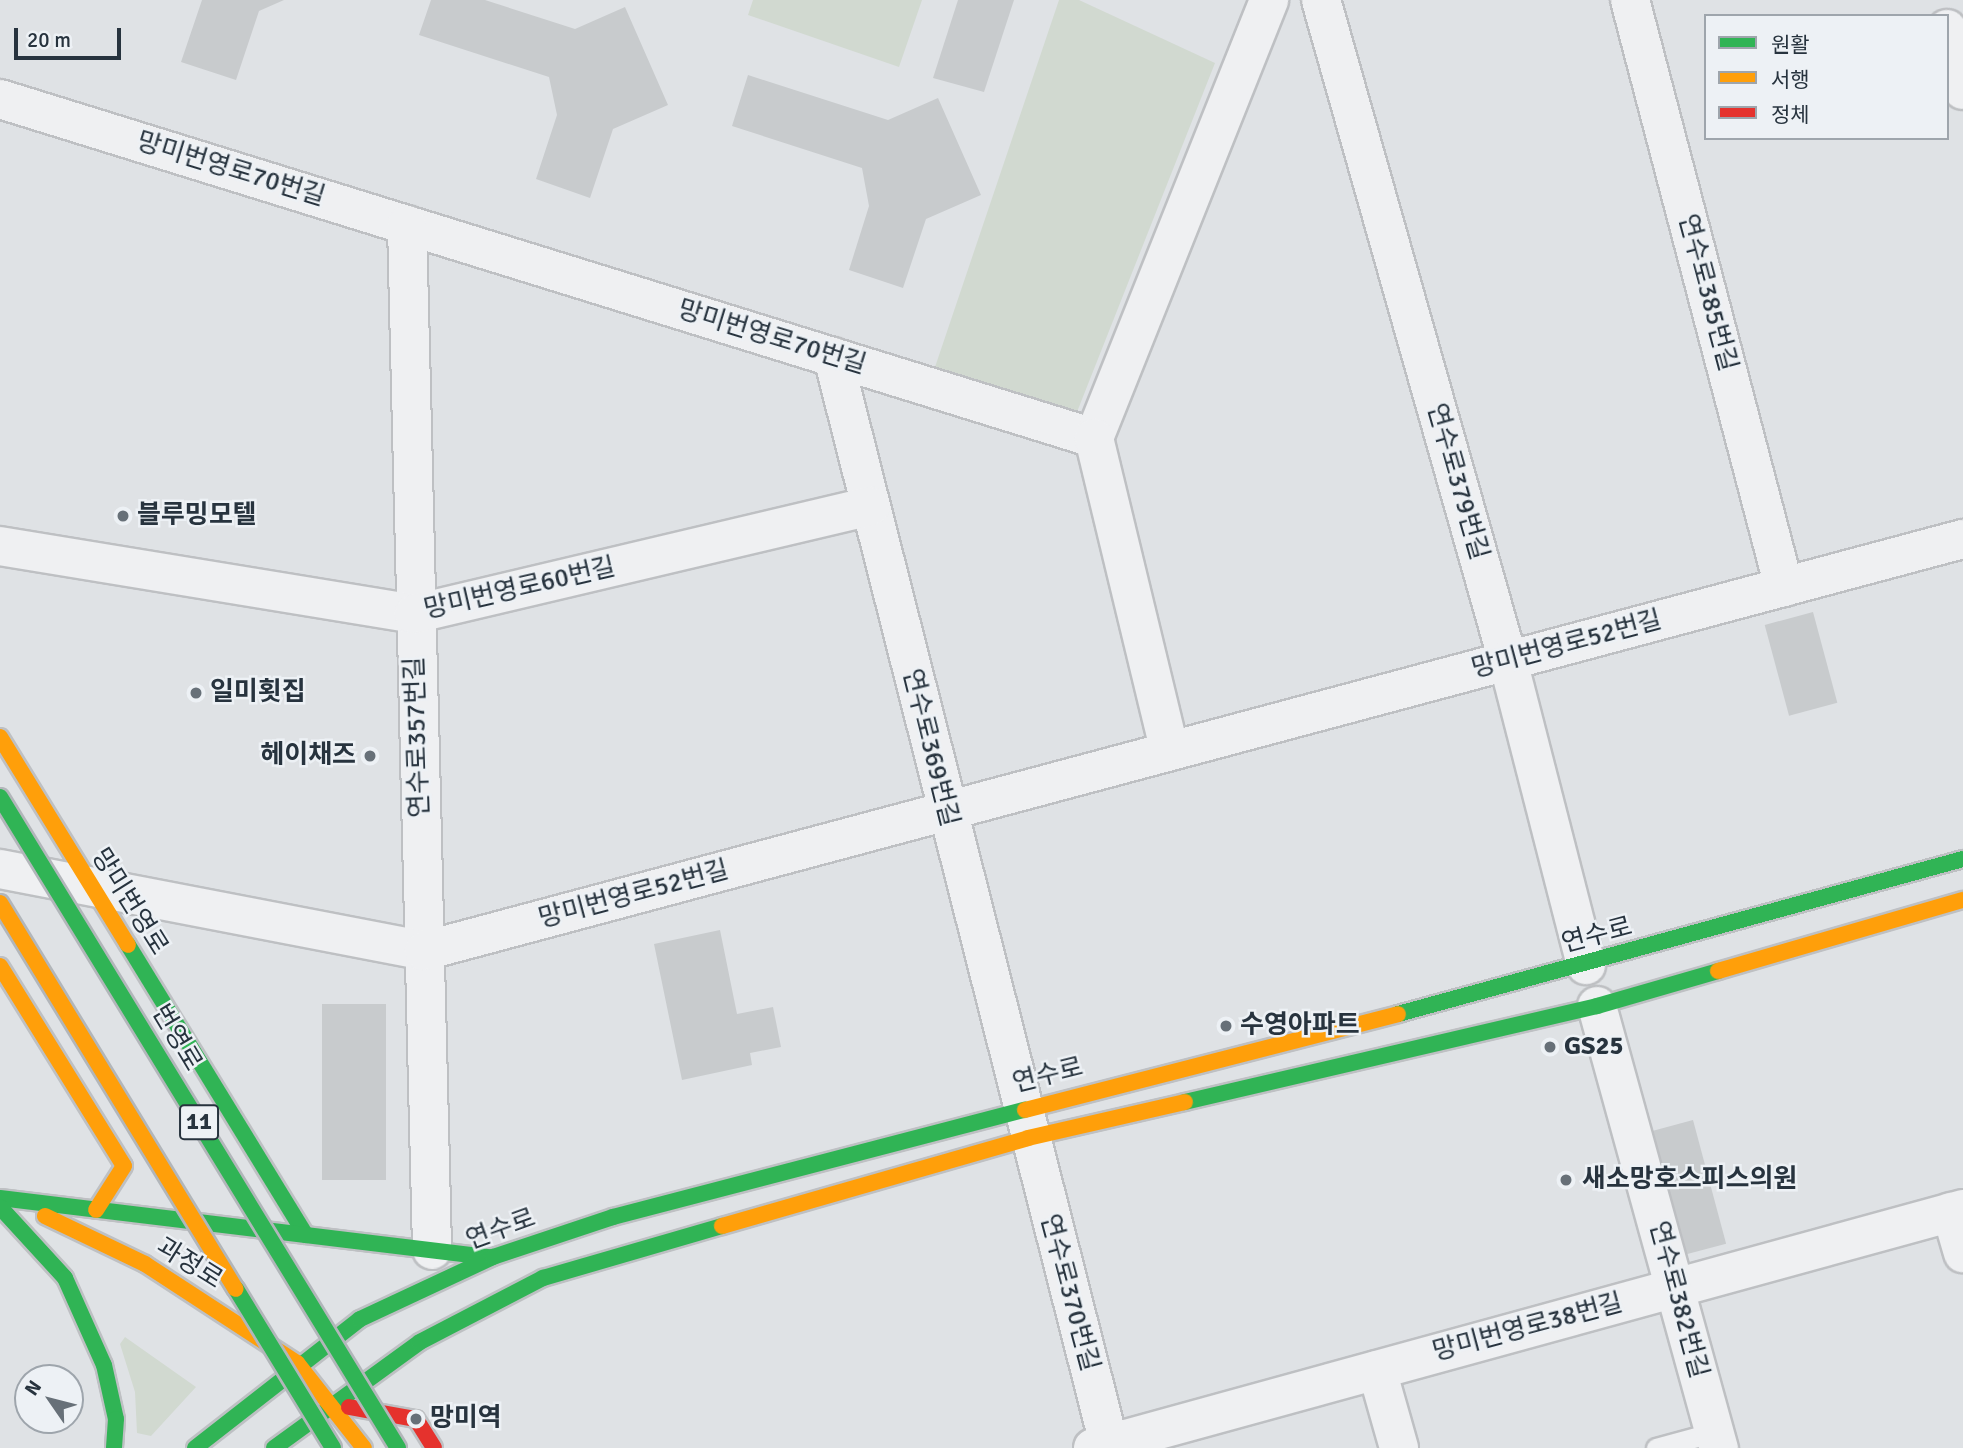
<!DOCTYPE html>
<html>
<head>
<meta charset="utf-8">
<style>
  body { margin:0 }
  #map { position:relative; width:1963px; height:1448px; overflow:hidden; background:#dfe2e5; font-family:Signika,"Noto Sans KR",sans-serif }
  div>[style] { position:absolute }
  .green>* { inset:0; background:#d1d9d0 }
  .building>* { inset:0; background:#c8cbcd; transform-origin:0 0 }
  .roads { filter:drop-shadow(2px 0 #bec0c3) drop-shadow(-2px 0 #bec0c3) drop-shadow(0 2px #bec0c3) drop-shadow(0 -2px #bec0c3) }
  .lane>* { height:19px; margin:-9.5px; padding:0 9.5px; transform-origin:9.5px; border-radius:9.5px; background:#eff0f2 }
  .street>* { height:38px; margin:-19px; padding:0 19px; transform-origin:19px; border-radius:19px; background:#eff0f2 }
  .fast>* { height:16px; margin:-8px; padding:0 8px; transform-origin:8px; border-radius:8px; background:#30b455 }
  .slow>* { height:16px; margin:-8px; padding:0 8px; transform-origin:8px; border-radius:8px; background:#ff9f0a }
  .jam>* { height:16px; margin:-8px; padding:0 8px; transform-origin:8px; border-radius:8px; background:#e5322d }
  .bridges { filter:drop-shadow(2px 0 #b2b6ba) drop-shadow(-2px 0 #b2b6ba) drop-shadow(0 2px #b2b6ba) drop-shadow(0 -2px #b2b6ba) }
  .fast-bridge>* { height:16px; margin:-8px; padding:0 8px; transform-origin:8px; border-radius:8px; background:#30b455 }
  .slow-bridge>* { height:16px; margin:-8px; padding:0 8px; transform-origin:8px; border-radius:8px; background:#ff9f0a }
  .dots>* { width:19px; height:19px; translate:-50% -50%; box-sizing:border-box; border:4px solid #edf1f5; border-radius:50% }
  span { translate:-50% -50%; white-space:nowrap; text-align:center; line-height:1.15; -webkit-text-stroke:5px #edf1f5; paint-order:stroke }
  .shield-label span { padding:2px 5px; background:#edf1f5; border:2px solid; border-radius:5px; -webkit-text-stroke-width:0 }
  .shield-label { font-size:24px; color:#27333e; font-weight:700 }
  .street-label { font-size:26px; color:#27333e }
  .poi-label { font-size:26px; color:#27333e; font-weight:700 }
  .left { translate:0 -50%; text-align:left }
  .right { translate:-100% -50%; text-align:right }
  .legend { position:absolute; left:1704px; top:14px; width:245px; height:126px; box-sizing:border-box; background:#edf1f5; border:2px solid #9ea5ac; margin:0; padding:9px 12px; list-style:none; font-size:21px; color:#27333e }
  .legend li { display:flex; align-items:center; gap:14px; height:35px }
  .legend b { width:35px; border:2px solid #9ea5ac }
  .north { position:absolute; left:14px; top:1364px; width:70px; height:70px; box-sizing:border-box; background:#edf1f5; border:2px solid #9ea5ac; border-radius:50%; rotate:305deg; font-size:19px; font-weight:700; line-height:28px; text-align:center; color:#27333e }
  .north::after { content:''; display:block; margin:auto; width:24px; height:32px; background:#677078; clip-path:polygon(50% 0,100% 100%,50% 72%,0 100%) }
  .scale { position:absolute; left:14px; top:28px; width:107px; height:32px; box-sizing:border-box; border:4px solid #27333e; border-top:0; padding-left:9px; font-size:21px; line-height:24px; white-space:nowrap; color:#27333e; -webkit-text-stroke:5px #edf1f5; paint-order:stroke }
</style>
</head>
<body>
<div id="map">
  <div class="green">
    <i style="clip-path:polygon(753px 0,922px 0,899px 67px,748px 15px)"></i>
    <i style="clip-path:polygon(1059px 0,1079px 0,1215px 63px,1075px 417px,933px 373px)"></i>
    <i style="clip-path:polygon(125px 1337px,196px 1387px,151px 1436px,137px 1433px,135px 1392px,120px 1344px)"></i>
  </div>
  <div class="building">
    <i style="clip-path:polygon(202px 0,284px 0,259px 11px,236px 80px,181px 62px)"></i>
    <i style="clip-path:polygon(431px 0,485px 0,575px 29px,625px 7px,668px 105px,613px 129px,590px 198px,536px 179px,557px 115px,549px 77px,419px 35px)"></i>
    <i style="clip-path:polygon(958px 0,1014px 0,984px 92px,933px 78px)"></i>
    <i style="clip-path:polygon(748px 75px,888px 120px,938px 98px,981px 195px,926px 219px,903px 288px,849px 270px,869px 206px,862px 168px,732px 126px)"></i>
    <i style="left:1813px;top:612px;width:94px;height:50px;rotate:75deg"></i>
    <i style="clip-path:polygon(720px 930px,737px 1014px,773px 1007px,781px 1047px,750px 1053px,752px 1065px,682px 1080px,654px 944px)"></i>
    <i style="left:322px;top:1004px;width:64px;height:176px"></i>
    <i style="left:1693px;top:1120px;width:128px;height:46px;rotate:75deg"></i>
  </div>
  <div class="roads">
    <div class="lane">
      <i style="left:1656px;top:1448px;width:61px;rotate:-15.2deg"></i>
    </div>
    <div class="street">
      <i style="left:1321px;top:0;width:687px;rotate:74.2deg"></i>
      <i style="left:1508px;top:661px;width:314px;rotate:75.6deg"></i>
      <i style="left:1630px;top:0;width:607px;rotate:75.3deg"></i>
      <i style="left:1947px;top:29px;width:63px;rotate:75.3deg"></i>
      <i style="left:0;top:99px;width:1145px;rotate:17.22deg"></i>
      <i style="left:407px;top:225px;width:1025px;rotate:88.6deg"></i>
      <i style="left:833px;top:357px;width:1126px;rotate:75.75deg"></i>
      <i style="left:1094px;top:438px;width:472px;rotate:-68.2deg"></i>
      <i style="left:1094px;top:438px;width:322px;rotate:76.4deg"></i>
      <i style="left:0;top:546px;width:420px;rotate:9.3deg"></i>
      <i style="left:414px;top:614px;width:469px;rotate:-13.3deg"></i>
      <i style="left:0;top:869px;width:432px;rotate:10.9deg"></i>
      <i style="left:424px;top:951px;width:1593px;rotate:-14.99deg"></i>
      <i style="left:1597px;top:1006px;width:459px;rotate:74.6deg"></i>
      <i style="left:1951px;top:1212px;width:43px;rotate:73.7deg"></i>
      <i style="left:1377px;top:1370px;width:81px;rotate:74.2deg"></i>
      <i style="left:1093px;top:1448px;width:902px;rotate:-15.36deg"></i>
    </div>
    <div class="fast">
      <i style="left:128px;top:945px;width:340px;rotate:58.5deg"></i>
      <i style="left:1398px;top:1014px;width:586px;rotate:-15.34deg"></i>
      <i style="left:1185px;top:1102px;width:423px;rotate:-13.1deg"></i>
      <i style="left:1597px;top:1006px;width:126px;rotate:-16.1deg"></i>
      <i style="left:0;top:1198px;width:495px;rotate:6.9deg"></i>
      <i style="left:0;top:1207px;width:96px;rotate:47.5deg"></i>
      <i style="left:65px;top:1278px;width:95px;rotate:65.9deg"></i>
      <i style="left:104px;top:1365px;width:55px;rotate:77.5deg"></i>
      <i style="left:116px;top:1419px;width:29px;rotate:94deg"></i>
      <i style="left:195px;top:1448px;width:209px;rotate:-38deg"></i>
      <i style="left:360px;top:1319px;width:147px;rotate:-25deg"></i>
      <i style="left:493px;top:1257px;width:126px;rotate:-18.4deg"></i>
      <i style="left:613px;top:1217px;width:426px;rotate:-14.6deg"></i>
      <i style="left:274px;top:1448px;width:180px;rotate:-36deg"></i>
      <i style="left:420px;top:1342px;width:139px;rotate:-27.5deg"></i>
      <i style="left:543px;top:1278px;width:186px;rotate:-16.2deg"></i>
    </div>
    <div class="slow">
      <i style="left:0;top:737px;width:244px;rotate:58.4deg"></i>
      <i style="left:0;top:966px;width:235px;rotate:58.2deg"></i>
      <i style="left:124px;top:1166px;width:52px;rotate:122.5deg"></i>
      <i style="left:1718px;top:971px;width:255px;rotate:-16.2deg"></i>
      <i style="left:1025px;top:1110px;width:385px;rotate:-14.4deg"></i>
      <i style="left:45px;top:1216px;width:111px;rotate:25.6deg"></i>
      <i style="left:145px;top:1264px;width:181px;rotate:33.1deg"></i>
      <i style="left:297px;top:1363px;width:108px;rotate:51.8deg"></i>
      <i style="left:722px;top:1226px;width:318px;rotate:-16deg"></i>
      <i style="left:1028px;top:1138px;width:161px;rotate:-12.9deg"></i>
    </div>
    <div class="jam">
      <i style="left:349px;top:1407px;width:68px;rotate:10.2deg"></i>
      <i style="left:416px;top:1419px;width:34px;rotate:58deg"></i>
    </div>
  </div>
  <div class="bridges">
    <div class="fast-bridge">
      <i style="left:0;top:797px;width:763px;rotate:58.56deg"></i>
      <i style="left:236px;top:1289px;width:186px;rotate:58.6deg"></i>
    </div>
    <div class="slow-bridge">
      <i style="left:0;top:903px;width:452px;rotate:58.6deg"></i>
    </div>
  </div>
  <div class="dots">
    <i style="left:123px;top:516px;background:#677078"></i>
    <i style="left:196px;top:693px;background:#677078"></i>
    <i style="left:370px;top:756px;background:#677078"></i>
    <i style="left:1226px;top:1026px;background:#677078"></i>
    <i style="left:1550px;top:1047px;background:#677078"></i>
    <i style="left:1566px;top:1180px;background:#677078"></i>
    <i style="left:416px;top:1419px;background:#677078"></i>
  </div>
  <div class="shield-label">
    <span style="left:199px;top:1122px">11</span>
  </div>
  <div class="street-label">
    <span style="left:231px;top:170px;rotate:17deg">망미번영로70번길</span>
    <span style="left:1707px;top:293px;rotate:75deg">연수로385번길</span>
    <span style="left:772px;top:338px;rotate:17deg">망미번영로70번길</span>
    <span style="left:1457px;top:482px;rotate:74deg">연수로379번길</span>
    <span style="left:520px;top:589px;rotate:-13deg">망미번영로60번길</span>
    <span style="left:1567px;top:645px;rotate:-15deg">망미번영로52번길</span>
    <span style="left:418px;top:737px;rotate:-92deg">연수로357번길</span>
    <span style="left:930px;top:748px;rotate:76deg">연수로369번길</span>
    <span style="left:634px;top:895px;rotate:-15deg">망미번영로52번길</span>
    <span style="left:129px;top:902px;rotate:58deg">망미번영로</span>
    <span style="left:1597px;top:936px;rotate:-15deg">연수로</span>
    <span style="left:176px;top:1038px;rotate:59deg">번영로</span>
    <span style="left:1048px;top:1076px;rotate:-14deg">연수로</span>
    <span style="left:501px;top:1230px;rotate:-20deg">연수로</span>
    <span style="left:189px;top:1264px;rotate:32deg">과정로</span>
    <span style="left:1069px;top:1293px;rotate:75deg">연수로370번길</span>
    <span style="left:1678px;top:1300px;rotate:75deg">연수로382번길</span>
    <span style="left:1528px;top:1328px;rotate:-15deg">망미번영로38번길</span>
  </div>
  <div class="poi-label">
    <span class="left" style="left:137px;top:516px">블루밍모텔</span>
    <span class="left" style="left:210px;top:693px">일미횟집</span>
    <span class="right" style="left:356px;top:756px">헤이채즈</span>
    <span class="left" style="left:1240px;top:1026px">수영아파트</span>
    <span class="left" style="left:1564px;top:1047px">GS25</span>
    <span class="left" style="left:1582px;top:1180px">새소망호스피스의원</span>
    <span class="left" style="left:430px;top:1419px">망미역</span>
  </div>
  <ul class="legend">
  <li><b style="height:9px;background:#30b455"></b>원활</li>
  <li><b style="height:9px;background:#ff9f0a"></b>서행</li>
  <li><b style="height:9px;background:#e5322d"></b>정체</li>
  </ul>
  <div class="north">N</div>
  <div class="scale">20 m</div>
</div>
</body>
</html>
